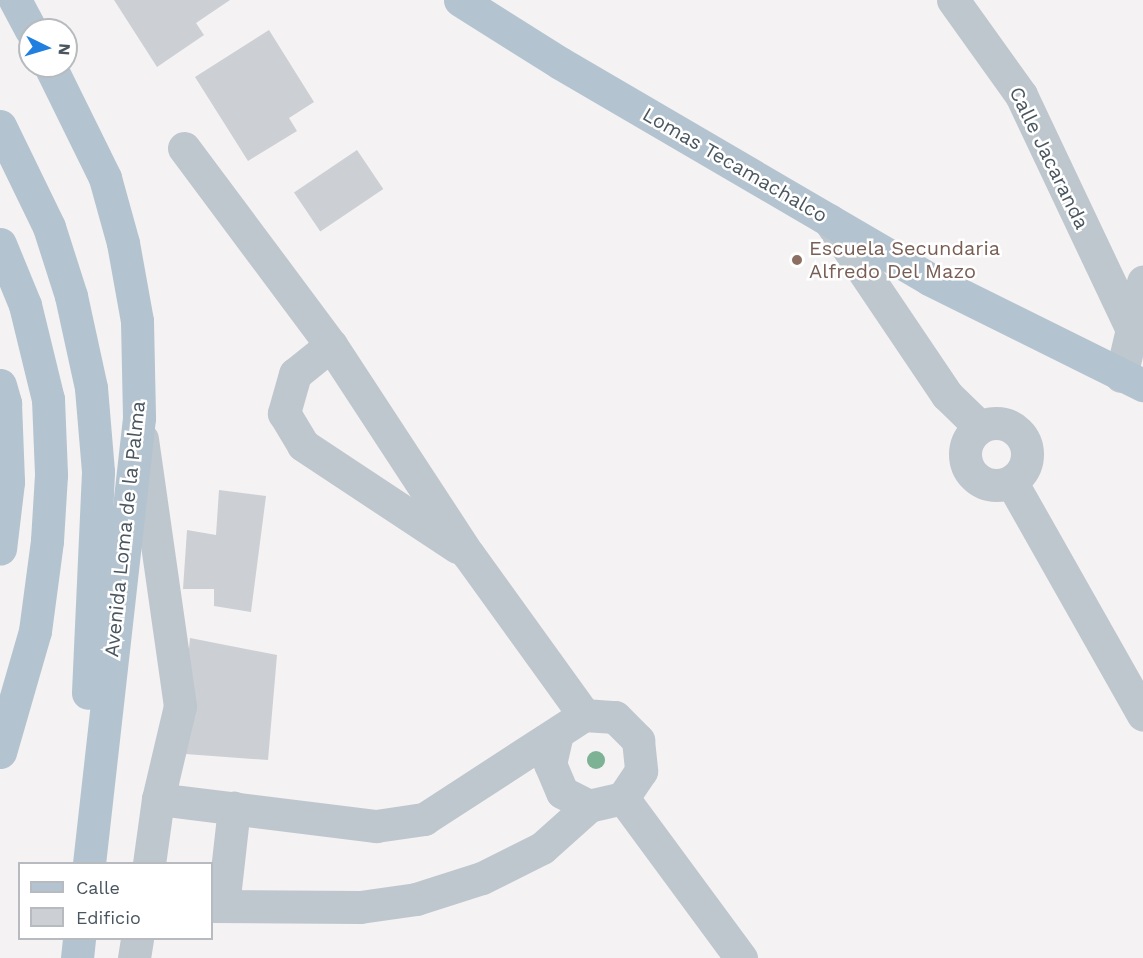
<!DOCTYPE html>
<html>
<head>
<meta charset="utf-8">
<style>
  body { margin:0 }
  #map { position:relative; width:1143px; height:958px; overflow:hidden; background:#f4f2f2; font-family:"Work Sans",sans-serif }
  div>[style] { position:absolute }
  .building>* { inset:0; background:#cccfd4; transform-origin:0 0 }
  .minor>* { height:33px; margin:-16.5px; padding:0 16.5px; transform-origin:16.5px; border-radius:16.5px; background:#bec7ce }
  .minor>.ring { margin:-16.5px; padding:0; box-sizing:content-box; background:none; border:33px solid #bec7ce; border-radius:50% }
  .major>* { height:33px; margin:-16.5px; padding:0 16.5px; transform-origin:16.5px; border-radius:16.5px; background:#b3c3cf }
  .trees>* { width:18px; height:18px; margin:-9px; border-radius:50%; background:#7db394 }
  .dots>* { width:16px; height:16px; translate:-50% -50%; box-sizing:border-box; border:3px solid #fff; border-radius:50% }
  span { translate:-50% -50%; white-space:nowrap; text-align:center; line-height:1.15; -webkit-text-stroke:5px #fff; paint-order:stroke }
  .street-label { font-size:20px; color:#4a565f }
  .education-label { font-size:20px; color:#785e54 }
  .left { translate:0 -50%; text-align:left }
  .legend { position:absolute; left:18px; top:862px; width:195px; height:78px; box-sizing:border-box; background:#fff; border:2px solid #b7bbbf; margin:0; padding:8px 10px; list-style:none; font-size:18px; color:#4a565f }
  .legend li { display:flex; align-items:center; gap:12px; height:30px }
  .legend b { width:30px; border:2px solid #b7bbbf }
  .north { position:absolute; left:18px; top:18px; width:60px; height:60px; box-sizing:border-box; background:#fff; border:2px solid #b7bbbf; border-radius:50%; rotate:95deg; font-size:16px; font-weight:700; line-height:24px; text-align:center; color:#4a565f }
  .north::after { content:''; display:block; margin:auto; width:21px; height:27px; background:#217fdf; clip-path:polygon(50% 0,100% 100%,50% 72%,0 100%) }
</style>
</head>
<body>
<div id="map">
  <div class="building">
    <i style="clip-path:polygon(114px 0,230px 0,196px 23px,204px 35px,157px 67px)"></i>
    <i style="clip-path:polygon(269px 30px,314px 102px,289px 118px,297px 131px,248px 161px,195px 77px)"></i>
    <i style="left:357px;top:150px;width:47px;height:76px;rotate:56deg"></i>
    <i style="clip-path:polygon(219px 490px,266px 496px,251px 612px,214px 606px,214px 589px,183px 589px,187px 530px,216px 535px)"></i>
    <i style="clip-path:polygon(190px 638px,277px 655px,268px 760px,172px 753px,183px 713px)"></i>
  </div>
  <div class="minor">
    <i style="left:953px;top:0;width:117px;rotate:54.4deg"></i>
    <i style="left:1021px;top:95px;width:255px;rotate:64.7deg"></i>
    <i style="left:184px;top:148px;width:246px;rotate:53.3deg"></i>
    <i style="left:331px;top:345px;width:250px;rotate:56.8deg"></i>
    <i style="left:468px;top:554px;width:198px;rotate:54.2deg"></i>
    <i style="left:829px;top:220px;width:211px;rotate:56deg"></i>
    <i style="left:947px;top:395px;width:45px;rotate:44.1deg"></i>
    <i style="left:331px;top:345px;width:46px;rotate:141.1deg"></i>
    <i style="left:295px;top:374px;width:41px;rotate:105.8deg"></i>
    <i style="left:284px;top:413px;width:37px;rotate:59deg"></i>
    <i style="left:303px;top:445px;width:185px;rotate:33.5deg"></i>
    <i style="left:1121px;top:376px;width:97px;rotate:-76.8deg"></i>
    <i class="ring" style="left:965px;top:423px;width:29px;height:29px"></i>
    <i style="left:142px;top:439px;width:270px;rotate:81.9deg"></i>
    <i style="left:180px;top:706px;width:96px;rotate:103.3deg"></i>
    <i style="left:158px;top:799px;width:66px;rotate:97.9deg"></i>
    <i style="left:1012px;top:483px;width:266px;rotate:60.5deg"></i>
    <i style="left:623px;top:798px;width:199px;rotate:53.6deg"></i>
    <i style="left:158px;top:799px;width:220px;rotate:7.1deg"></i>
    <i style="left:376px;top:826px;width:49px;rotate:-8.3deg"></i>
    <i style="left:424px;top:819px;width:191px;rotate:-33deg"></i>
    <i style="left:584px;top:715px;width:31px;rotate:4deg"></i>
    <i style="left:615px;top:717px;width:33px;rotate:45deg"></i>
    <i style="left:638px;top:740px;width:31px;rotate:84deg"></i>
    <i style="left:641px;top:771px;width:32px;rotate:124deg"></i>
    <i style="left:623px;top:798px;width:35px;rotate:167deg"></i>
    <i style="left:589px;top:806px;width:30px;rotate:-153deg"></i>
    <i style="left:562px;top:792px;width:30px;rotate:-113deg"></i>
    <i style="left:550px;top:764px;width:31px;rotate:-77deg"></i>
    <i style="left:212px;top:906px;width:148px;rotate:0.4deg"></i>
    <i style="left:360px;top:907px;width:57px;rotate:-8.1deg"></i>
    <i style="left:416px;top:899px;width:69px;rotate:-17.7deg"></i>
    <i style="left:482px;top:878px;width:67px;rotate:-26.6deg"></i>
    <i style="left:542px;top:848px;width:63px;rotate:-41.8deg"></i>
    <i style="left:223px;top:906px;width:99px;rotate:-83.6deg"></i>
    <i style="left:134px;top:958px;width:20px;rotate:-81deg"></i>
  </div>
  <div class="major">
    <i style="left:15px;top:0;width:34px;rotate:62deg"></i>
    <i style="left:460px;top:0;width:118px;rotate:32.2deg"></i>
    <i style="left:560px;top:63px;width:428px;rotate:30.3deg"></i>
    <i style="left:929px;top:279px;width:239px;rotate:26.4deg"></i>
    <i style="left:50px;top:66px;width:125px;rotate:63.8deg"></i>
    <i style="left:105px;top:178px;width:67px;rotate:74.5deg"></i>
    <i style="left:123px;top:243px;width:79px;rotate:79.8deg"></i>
    <i style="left:137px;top:321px;width:97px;rotate:88.8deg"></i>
    <i style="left:139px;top:418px;width:449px;rotate:96.4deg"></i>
    <i style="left:0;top:126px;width:112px;rotate:64.1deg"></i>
    <i style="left:49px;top:227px;width:72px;rotate:72.3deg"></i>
    <i style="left:71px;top:296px;width:94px;rotate:77.7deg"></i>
    <i style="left:91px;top:388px;width:84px;rotate:85.2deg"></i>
    <i style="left:98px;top:472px;width:221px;rotate:92.6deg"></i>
    <i style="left:0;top:244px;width:66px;rotate:67.7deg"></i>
    <i style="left:25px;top:305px;width:97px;rotate:76.3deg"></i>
    <i style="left:48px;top:399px;width:76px;rotate:87.7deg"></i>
    <i style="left:51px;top:475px;width:66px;rotate:93.5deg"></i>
    <i style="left:47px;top:541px;width:91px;rotate:97.6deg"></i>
    <i style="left:35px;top:631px;width:126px;rotate:106.1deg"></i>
    <i style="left:0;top:385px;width:19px;rotate:74deg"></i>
    <i style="left:5px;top:403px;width:79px;rotate:87.8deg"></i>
    <i style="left:8px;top:482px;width:67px;rotate:96.8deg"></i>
    <i style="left:77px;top:958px;width:20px;rotate:-84deg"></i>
  </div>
  <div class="trees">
    <i style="left:596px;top:760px"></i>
  </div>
  <div class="dots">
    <i style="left:797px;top:260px;background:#8d6e63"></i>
  </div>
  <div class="street-label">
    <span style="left:1049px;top:158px;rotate:64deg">Calle Jacaranda</span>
    <span style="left:735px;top:165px;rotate:30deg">Lomas Tecamachalco</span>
    <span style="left:125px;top:529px;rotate:-84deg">Avenida Loma de la Palma</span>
  </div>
  <div class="education-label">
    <span class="left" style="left:809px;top:260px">Escuela Secundaria<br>Alfredo Del Mazo</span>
  </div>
  <ul class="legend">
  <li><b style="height:8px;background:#b3c3cf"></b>Calle</li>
  <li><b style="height:16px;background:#cccfd4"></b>Edificio</li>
  </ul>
  <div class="north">N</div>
</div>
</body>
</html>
